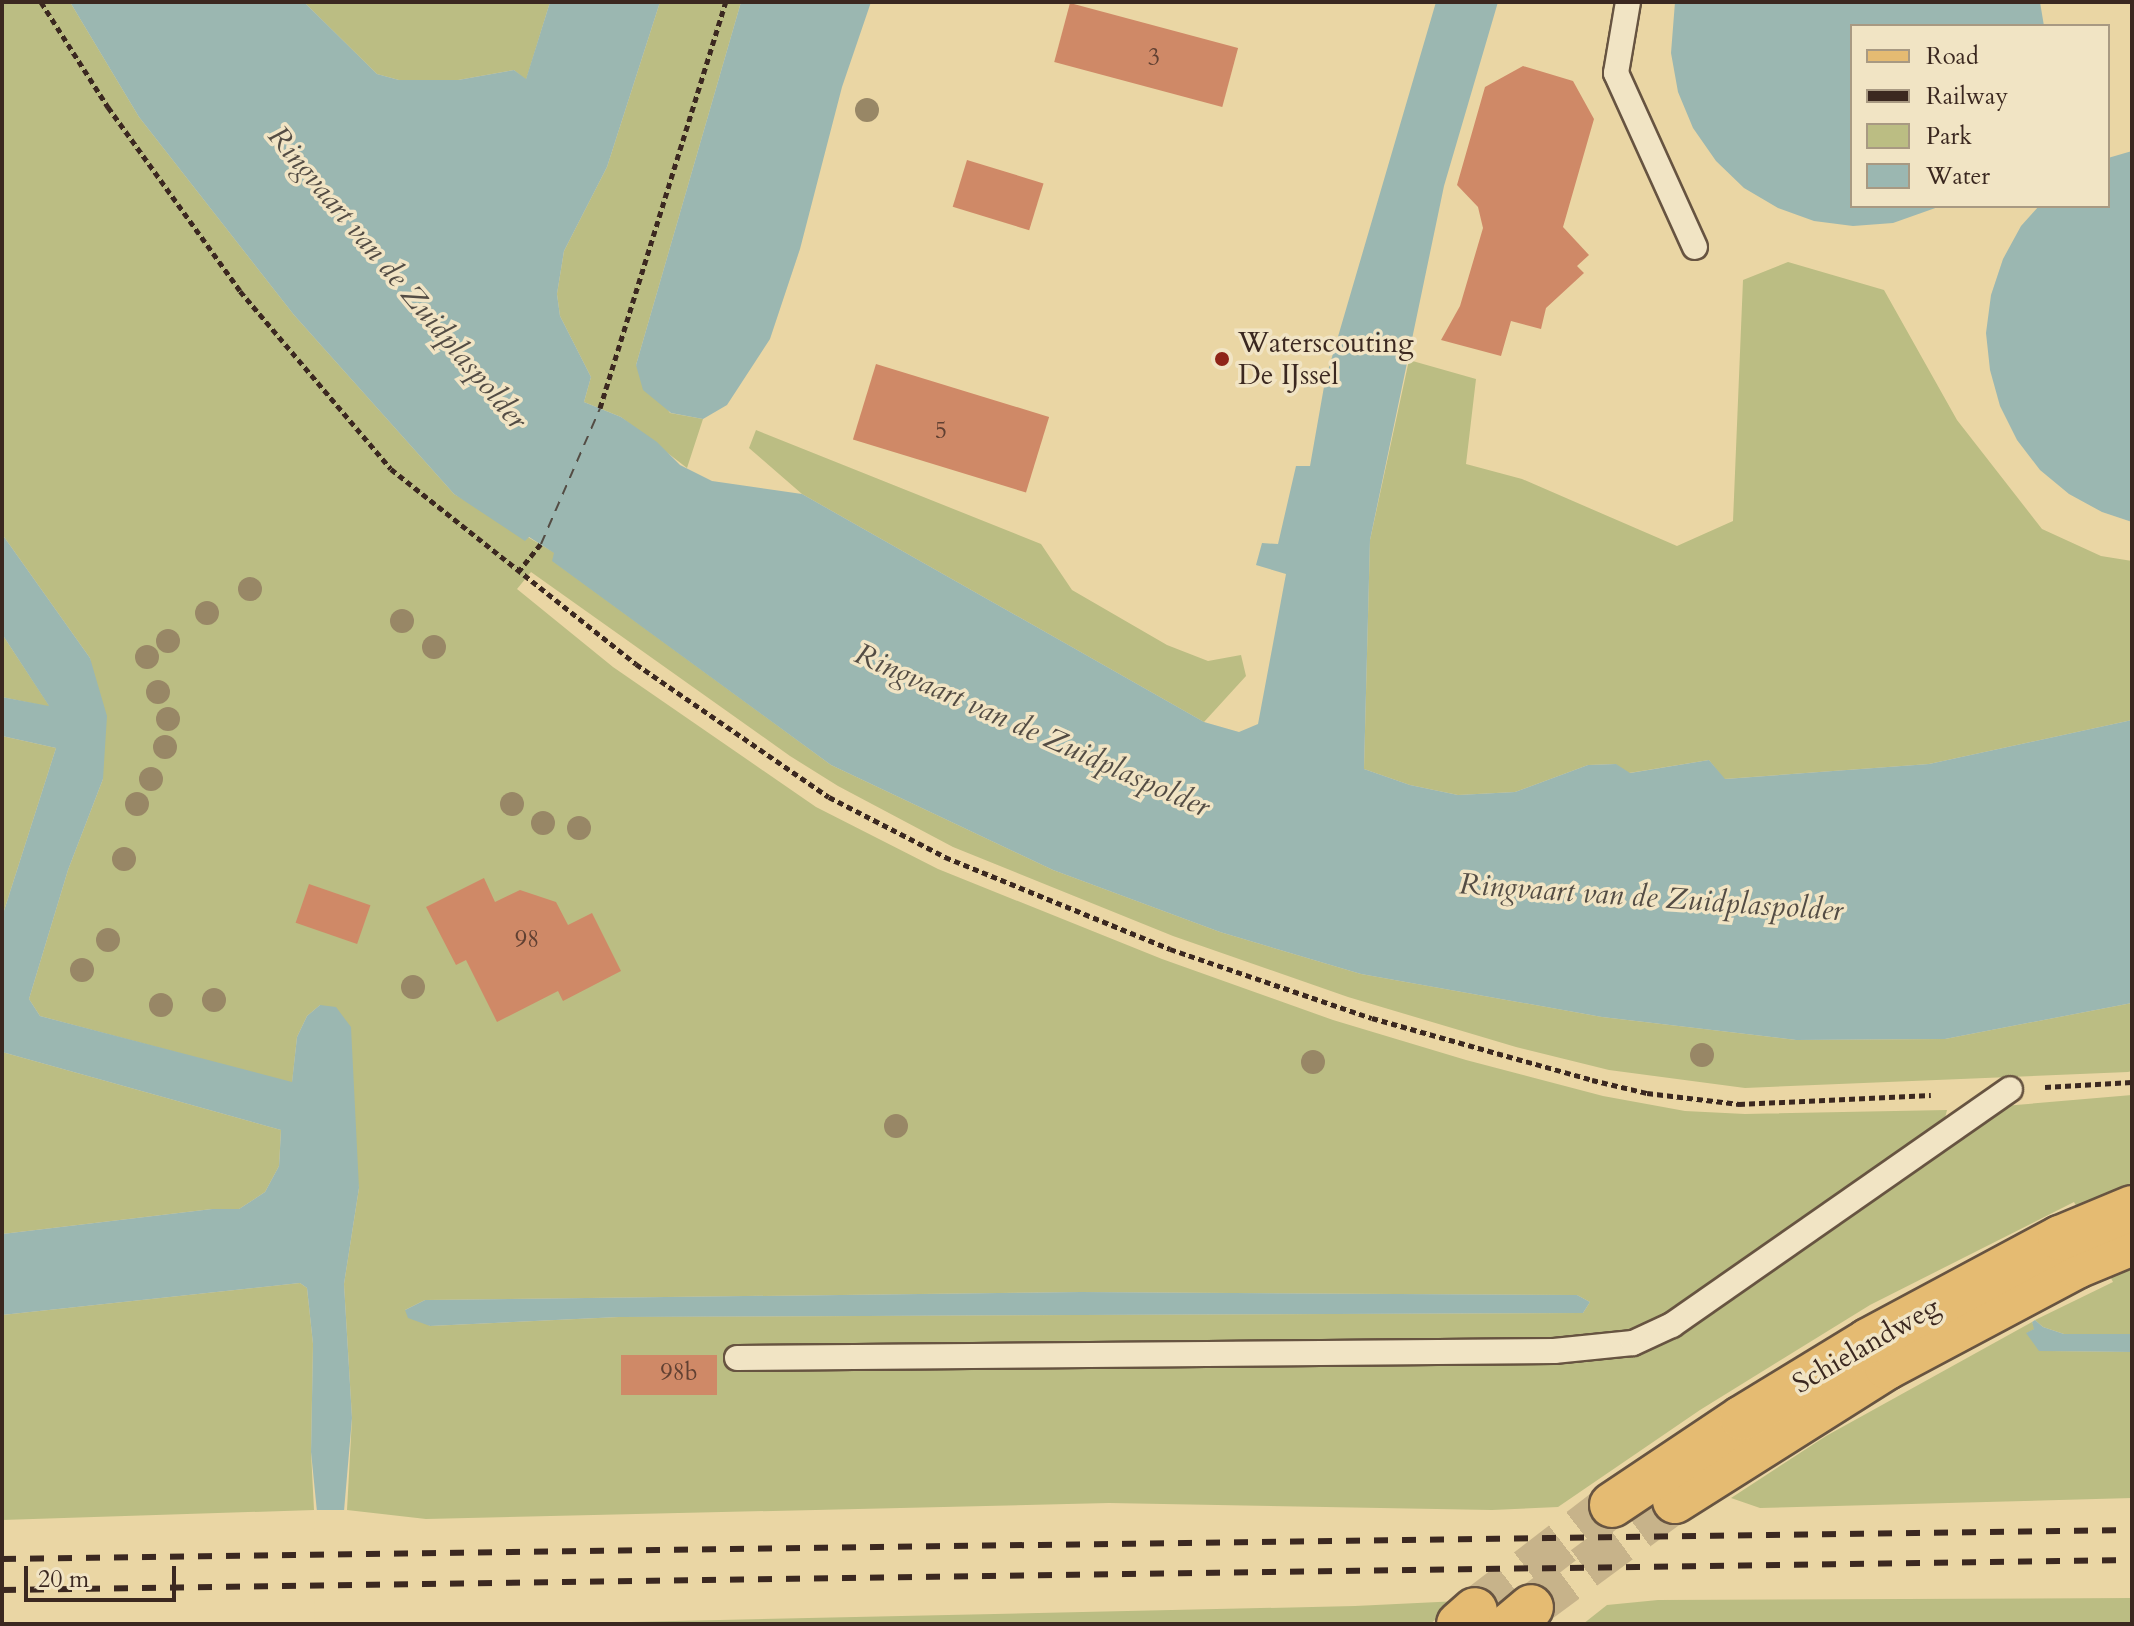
<!DOCTYPE html>
<html>
<head>
<meta charset="utf-8">
<style>
  body { margin:0 }
  #map { position:relative; width:2134px; height:1626px; overflow:hidden; background:#ead6a4; font-family:Cardo,serif }
  div>[style] { position:absolute }
  .green>* { inset:0; background:#bbbd83 }
  .water>* { inset:0; background:#9bb7b1 }
  .pier>* { inset:0; background:#ead6a4 }
  .ferry>* { height:2px; margin-top:-1px; transform-origin:0; background:repeating-linear-gradient(90deg,#534c44 0 10px,transparent 0 18px) }
  .building>* { inset:0; background:#cf8967; transform-origin:0 0 }
  .primary-tunnel>* { height:44px; margin-top:-22px; transform-origin:0; background:repeating-linear-gradient(90deg,#c7b38a 0 44px,transparent 0 66px) }
  .path>* { height:5px; margin-top:-2.5px; transform-origin:0; background:repeating-linear-gradient(90deg,#3b2820 0 6px,transparent 0 10px) }
  .roads { filter:drop-shadow(2px 0 #675441) drop-shadow(-2px 0 #675441) drop-shadow(0 2px #675441) drop-shadow(0 -2px #675441) }
  .lane>* { height:24px; margin:-12px; padding:0 12px; transform-origin:12px; border-radius:12px; background:#f1e4c4 }
  .primary>* { height:44px; margin:-22px; padding:0 22px; transform-origin:22px; border-radius:22px; background:#e5bb72 }
  .rail>* { height:6px; margin-top:-3px; transform-origin:0; background:repeating-linear-gradient(90deg,#3b2820 0 14px,transparent 0 28px) }
  .trees>* { width:24px; height:24px; margin:-12px; border-radius:50%; background:#988766 }
  .dots>* { width:22px; height:22px; translate:-50% -50%; box-sizing:border-box; border:4px solid #f1e4c4; border-radius:50% }
  span { translate:-50% -50%; white-space:nowrap; text-align:center; line-height:1.15; -webkit-text-stroke:7px #f1e4c4; paint-order:stroke }
  .number-label { font-size:24px; color:#604032 }
  .number-label span { -webkit-text-stroke-width:0 }
  .poi-label { font-size:28px; color:#3b2820 }
  .left { translate:0 -50%; text-align:left }
  .street-label { font-size:28px; color:#3b2820 }
  .water-label { font-size:30px; color:#534c44; font-style:italic }
  .frame { position:absolute; inset:0; border:4px solid #3b2820; pointer-events:none }
  .legend { position:absolute; left:1850px; top:24px; width:260px; height:184px; box-sizing:border-box; background:#f1e4c4; border:2px solid #a89982; margin:0; padding:10px 14px; list-style:none; font-size:24px; color:#3b2820 }
  .legend li { display:flex; align-items:center; gap:16px; height:40px }
  .legend b { width:40px; border:2px solid #a89982 }
  .scale { position:absolute; left:24px; top:1566px; width:152px; height:36px; box-sizing:border-box; border:4px solid #3b2820; border-top:0; padding-left:10px; font-size:24px; line-height:28px; white-space:nowrap; color:#3b2820; -webkit-text-stroke:6px #f1e4c4; paint-order:stroke }
</style>
</head>
<body>
<div id="map">
  <div class="green">
    <i style="clip-path:polygon(evenodd,2px 2px,70px 2px,139px 117px,294px 315px,454px 494px,555px 553px,553px 561px,831px 765px,1053px 870px,1220px 932px,1361px 974px,1602px 1017px,1796px 1040px,1945px 1039px,2132px 1003px,2132px 1071px,2128px 1072px,1745px 1088px,1609px 1070px,1516px 1047px,1348px 997px,1173px 936px,953px 847px,838px 786px,790px 756px,531px 572px,517px 589px,613px 667px,816px 807px,938px 869px,1162px 959px,1333px 1020px,1466px 1060px,1603px 1096px,1685px 1111px,1745px 1114px,1947px 1110px,1944px 1122px,1664px 1317px,1635px 1332px,1605px 1338px,1605px 1359px,1647px 1350px,1677px 1336px,2004px 1106px,2132px 1095px,2132px 1189px,2079px 1211px,2074px 1202px,1870px 1305px,1700px 1410px,1558px 1507px,1492px 1510px,1109px 1503px,426px 1519px,347px 1510px,352px 1418px,344px 1284px,359px 1188px,320px 1005px,307px 1016px,297px 1037px,292px 1083px,40px 1016px,29px 999px,68px 870px,103px 779px,90px 658px,2px 534px,2px 2px,1081px 1292px,1577px 1295px,1590px 1302px,1583px 1313px,619px 1317px,430px 1326px,405px 1310px,425px 1300px,1081px 1292px)"></i>
    <i style="clip-path:polygon(304px 2px,550px 2px,526px 80px,514px 70px,458px 80px,399px 80px,377px 74px)"></i>
    <i style="clip-path:polygon(660px 2px,741px 2px,636px 365px,670px 413px,703px 419px,687px 468px,621px 417px,584px 402px,591px 377px,560px 316px,557px 294px,564px 251px,607px 167px)"></i>
    <i style="clip-path:polygon(1788px 262px,1884px 290px,1957px 420px,2042px 529px,2101px 556px,2132px 561px,2132px 720px,1929px 764px,1724px 779px,1709px 760px,1629px 773px,1615px 764px,1588px 765px,1515px 792px,1458px 795px,1410px 785px,1364px 769px,1370px 540px,1409px 360px,1476px 379px,1466px 464px,1522px 479px,1677px 546px,1733px 521px,1743px 280px)"></i>
    <i style="clip-path:polygon(756px 430px,1041px 544px,1072px 590px,1167px 645px,1208px 661px,1241px 655px,1246px 676px,1204px 722px,802px 494px,749px 448px)"></i>
    <i style="clip-path:polygon(2px 634px,50px 707px,2px 697px)"></i>
    <i style="clip-path:polygon(2px 736px,56px 748px,2px 917px)"></i>
    <i style="clip-path:polygon(2px 1052px,281px 1130px,279px 1166px,265px 1192px,239px 1209px,212px 1209px,2px 1234px)"></i>
    <i style="clip-path:polygon(2132px 1262px,2132px 1334px,2064px 1334px,2043px 1327px,2035px 1320px,2113px 1282px,2108px 1272px)"></i>
    <i style="clip-path:polygon(300px 1283px,307px 1288px,313px 1344px,311px 1452px,314px 1510px,2px 1520px,2px 1315px)"></i>
    <i style="clip-path:polygon(2032px 1322px,2035px 1329px,2027px 1333px,2050px 1351px,2132px 1352px,2132px 1498px,1760px 1508px,1731px 1498px,1826px 1436px)"></i>
    <i style="clip-path:polygon(2132px 1598px,2132px 1624px,1583px 1624px,1607px 1605px,1658px 1600px)"></i>
    <i style="clip-path:polygon(1459px 1601px,1430px 1624px,541px 1624px,1355px 1606px)"></i>
  </div>
  <div class="water">
    <i style="clip-path:polygon(70px 2px,304px 2px,377px 74px,399px 80px,458px 80px,514px 70px,526px 79px,550px 2px,660px 2px,607px 167px,564px 251px,557px 294px,560px 316px,591px 377px,584px 402px,621px 417px,657px 442px,680px 465px,712px 481px,802px 494px,1204px 722px,1239px 732px,1258px 724px,1286px 574px,1256px 565px,1262px 543px,1278px 544px,1296px 466px,1310px 466px,1325px 381px,1436px 2px,1498px 2px,1444px 186px,1370px 540px,1364px 769px,1410px 785px,1458px 795px,1515px 792px,1588px 765px,1616px 764px,1630px 773px,1709px 760px,1725px 779px,1929px 764px,2132px 720px,2132px 1003px,1945px 1039px,1796px 1040px,1602px 1017px,1361px 974px,1220px 932px,1053px 870px,831px 765px,552px 561px,554px 553px,529px 537px,525px 541px,454px 494px,294px 315px,139px 117px)"></i>
    <i style="clip-path:polygon(741px 2px,871px 2px,842px 87px,800px 249px,770px 339px,727px 405px,703px 419px,671px 413px,643px 390px,636px 365px)"></i>
    <i style="clip-path:polygon(1675px 2px,2040px 2px,2044px 26px,1852px 26px,1852px 206px,1941px 206px,1893px 223px,1853px 226px,1814px 221px,1778px 208px,1744px 188px,1716px 161px,1693px 128px,1678px 92px,1671px 53px)"></i>
    <i style="clip-path:polygon(2132px 151px,2132px 522px,2102px 512px,2069px 494px,2040px 470px,2017px 440px,2000px 406px,1990px 370px,1986px 333px,1991px 295px,2003px 259px,2021px 226px,2039px 206px,2108px 206px,2108px 158px)"></i>
    <i style="clip-path:polygon(2px 534px,90px 658px,107px 716px,103px 779px,68px 870px,29px 999px,40px 1016px,292px 1082px,297px 1037px,307px 1016px,320px 1005px,336px 1007px,351px 1027px,359px 1188px,344px 1284px,352px 1418px,344px 1511px,346px 1621px,352px 1624px,317px 1624px,317px 1512px,311px 1452px,313px 1344px,307px 1288px,300px 1283px,2px 1315px,2px 1234px,212px 1209px,239px 1209px,265px 1192px,279px 1166px,281px 1130px,2px 1052px,2px 917px,56px 748px,2px 736px,2px 697px,49px 706px,2px 634px)"></i>
    <i style="clip-path:polygon(1081px 1292px,1577px 1295px,1590px 1302px,1583px 1313px,619px 1317px,430px 1326px,408px 1318px,405px 1310px,425px 1300px)"></i>
    <i style="clip-path:polygon(2035px 1320px,2043px 1327px,2064px 1334px,2132px 1334px,2132px 1352px,2039px 1351px,2026px 1333px,2034px 1329px,2032px 1322px)"></i>
  </div>
  <div class="pier">
    <i style="clip-path:polygon(314px 1510px,347px 1510px,347px 1619px,352px 1620px,352px 1624px,315px 1624px)"></i>
  </div>
  <div class="ferry">
    <i style="left:541px;top:544px;width:148px;rotate:-66.5deg"></i>
  </div>
  <div class="building">
    <i style="left:1070px;top:3px;width:174px;height:61px;rotate:15deg"></i>
    <i style="clip-path:polygon(1523px 66px,1573px 81px,1594px 119px,1563px 227px,1589px 255px,1577px 266px,1584px 273px,1546px 308px,1541px 329px,1511px 321px,1501px 356px,1441px 340px,1460px 306px,1483px 228px,1478px 207px,1457px 185px,1485px 87px)"></i>
    <i style="left:967px;top:160px;width:80px;height:49px;rotate:17deg"></i>
    <i style="left:876px;top:364px;width:181px;height:79px;rotate:17deg"></i>
    <i style="clip-path:polygon(484px 878px,495px 902px,520px 890px,556px 902px,568px 925px,592px 913px,621px 971px,563px 1001px,558px 991px,497px 1022px,466px 960px,456px 965px,426px 907px)"></i>
    <i style="left:309px;top:884px;width:65px;height:41px;rotate:19deg"></i>
    <i style="left:717px;top:1355px;width:40px;height:96px;rotate:90deg"></i>
  </div>
  <div class="primary-tunnel">
    <i style="left:1531px;top:1607px;width:179px;rotate:-36.4deg"></i>
    <i style="left:1475px;top:1610px;width:173px;rotate:-37.5deg"></i>
  </div>
  <div class="path">
    <i style="left:41px;top:2px;width:125px;rotate:57.5deg"></i>
    <i style="left:108px;top:107px;width:226px;rotate:54.3deg"></i>
    <i style="left:240px;top:291px;width:233px;rotate:49.7deg"></i>
    <i style="left:391px;top:469px;width:313px;rotate:38.5deg"></i>
    <i style="left:636px;top:664px;width:234px;rotate:34.6deg"></i>
    <i style="left:829px;top:797px;width:131px;rotate:27.3deg"></i>
    <i style="left:945px;top:857px;width:243px;rotate:22.2deg"></i>
    <i style="left:1170px;top:949px;width:213px;rotate:18.9deg"></i>
    <i style="left:1372px;top:1018px;width:229px;rotate:15.7deg"></i>
    <i style="left:1592px;top:1080px;width:57px;rotate:13.3deg"></i>
    <i style="left:1647px;top:1093px;width:93px;rotate:6.8deg"></i>
    <i style="left:1739px;top:1104px;width:192px;rotate:-2.7deg"></i>
    <i style="left:600px;top:408px;width:425px;rotate:-72.8deg"></i>
    <i style="left:518px;top:572px;width:36px;rotate:-51deg"></i>
    <i style="left:2045px;top:1087px;width:87px;rotate:-3.3deg"></i>
  </div>
  <div class="roads">
    <div class="lane">
      <i style="left:1628px;top:2px;width:72px;rotate:99.6deg"></i>
      <i style="left:1616px;top:73px;width:191px;rotate:65.6deg"></i>
      <i style="left:737px;top:1358px;width:817px;rotate:-0.49deg"></i>
      <i style="left:1554px;top:1351px;width:79px;rotate:-5.8deg"></i>
      <i style="left:1633px;top:1343px;width:43px;rotate:-24.8deg"></i>
      <i style="left:1672px;top:1325px;width:412px;rotate:-34.9deg"></i>
    </div>
    <div class="primary">
      <i style="left:1675px;top:1501px;width:251px;rotate:-32.3deg"></i>
      <i style="left:1887px;top:1367px;width:215px;rotate:-28deg"></i>
      <i style="left:2077px;top:1266px;width:60px;rotate:-22.7deg"></i>
      <i style="left:1612px;top:1505px;width:156px;rotate:-33.8deg"></i>
      <i style="left:1742px;top:1418px;width:148px;rotate:-31.4deg"></i>
      <i style="left:1868px;top:1341px;width:218px;rotate:-28.2deg"></i>
      <i style="left:2060px;top:1238px;width:78px;rotate:-22.6deg"></i>
      <i style="left:1459px;top:1624px;width:21px;rotate:-41deg"></i>
      <i style="left:1511px;top:1624px;width:26px;rotate:-40deg"></i>
    </div>
  </div>
  <div class="rail">
    <i style="left:2px;top:1559px;width:2130px;rotate:-0.78deg"></i>
    <i style="left:2px;top:1590px;width:2130px;rotate:-0.81deg"></i>
  </div>
  <div class="trees">
    <i style="left:867px;top:110px"></i>
    <i style="left:250px;top:589px"></i>
    <i style="left:207px;top:613px"></i>
    <i style="left:402px;top:621px"></i>
    <i style="left:168px;top:641px"></i>
    <i style="left:434px;top:647px"></i>
    <i style="left:147px;top:657px"></i>
    <i style="left:158px;top:692px"></i>
    <i style="left:168px;top:719px"></i>
    <i style="left:165px;top:747px"></i>
    <i style="left:151px;top:779px"></i>
    <i style="left:137px;top:804px"></i>
    <i style="left:512px;top:804px"></i>
    <i style="left:543px;top:823px"></i>
    <i style="left:579px;top:828px"></i>
    <i style="left:124px;top:859px"></i>
    <i style="left:108px;top:940px"></i>
    <i style="left:82px;top:970px"></i>
    <i style="left:413px;top:987px"></i>
    <i style="left:214px;top:1000px"></i>
    <i style="left:161px;top:1005px"></i>
    <i style="left:1702px;top:1055px"></i>
    <i style="left:1313px;top:1062px"></i>
    <i style="left:896px;top:1126px"></i>
  </div>
  <div class="dots">
    <i style="left:1222px;top:359px;background:#8f2418"></i>
  </div>
  <div class="number-label">
    <span style="left:1154px;top:58px">3</span>
    <span style="left:941px;top:431px">5</span>
    <span style="left:527px;top:940px">98</span>
    <span style="left:679px;top:1373px">98b</span>
  </div>
  <div class="poi-label">
    <span class="left" style="left:1238px;top:359px">Waterscouting<br>De IJssel</span>
  </div>
  <div class="street-label">
    <span style="left:1866px;top:1345px;rotate:-30deg">Schielandweg</span>
  </div>
  <div class="water-label">
    <span style="left:397px;top:278px;rotate:50deg">Ringvaart van de Zuidplaspolder</span>
    <span style="left:1032px;top:731px;rotate:24deg">Ringvaart van de Zuidplaspolder</span>
    <span style="left:1651px;top:898px;rotate:4deg">Ringvaart van de Zuidplaspolder</span>
  </div>
  <div class="frame"></div>
  <ul class="legend">
  <li><b style="height:10px;background:#e5bb72"></b>Road</li>
  <li><b style="height:10px;background:#3b2820"></b>Railway</li>
  <li><b style="height:22px;background:#bbbd83"></b>Park</li>
  <li><b style="height:22px;background:#9bb7b1"></b>Water</li>
  </ul>
  <div class="scale">20 m</div>
</div>
</body>
</html>
